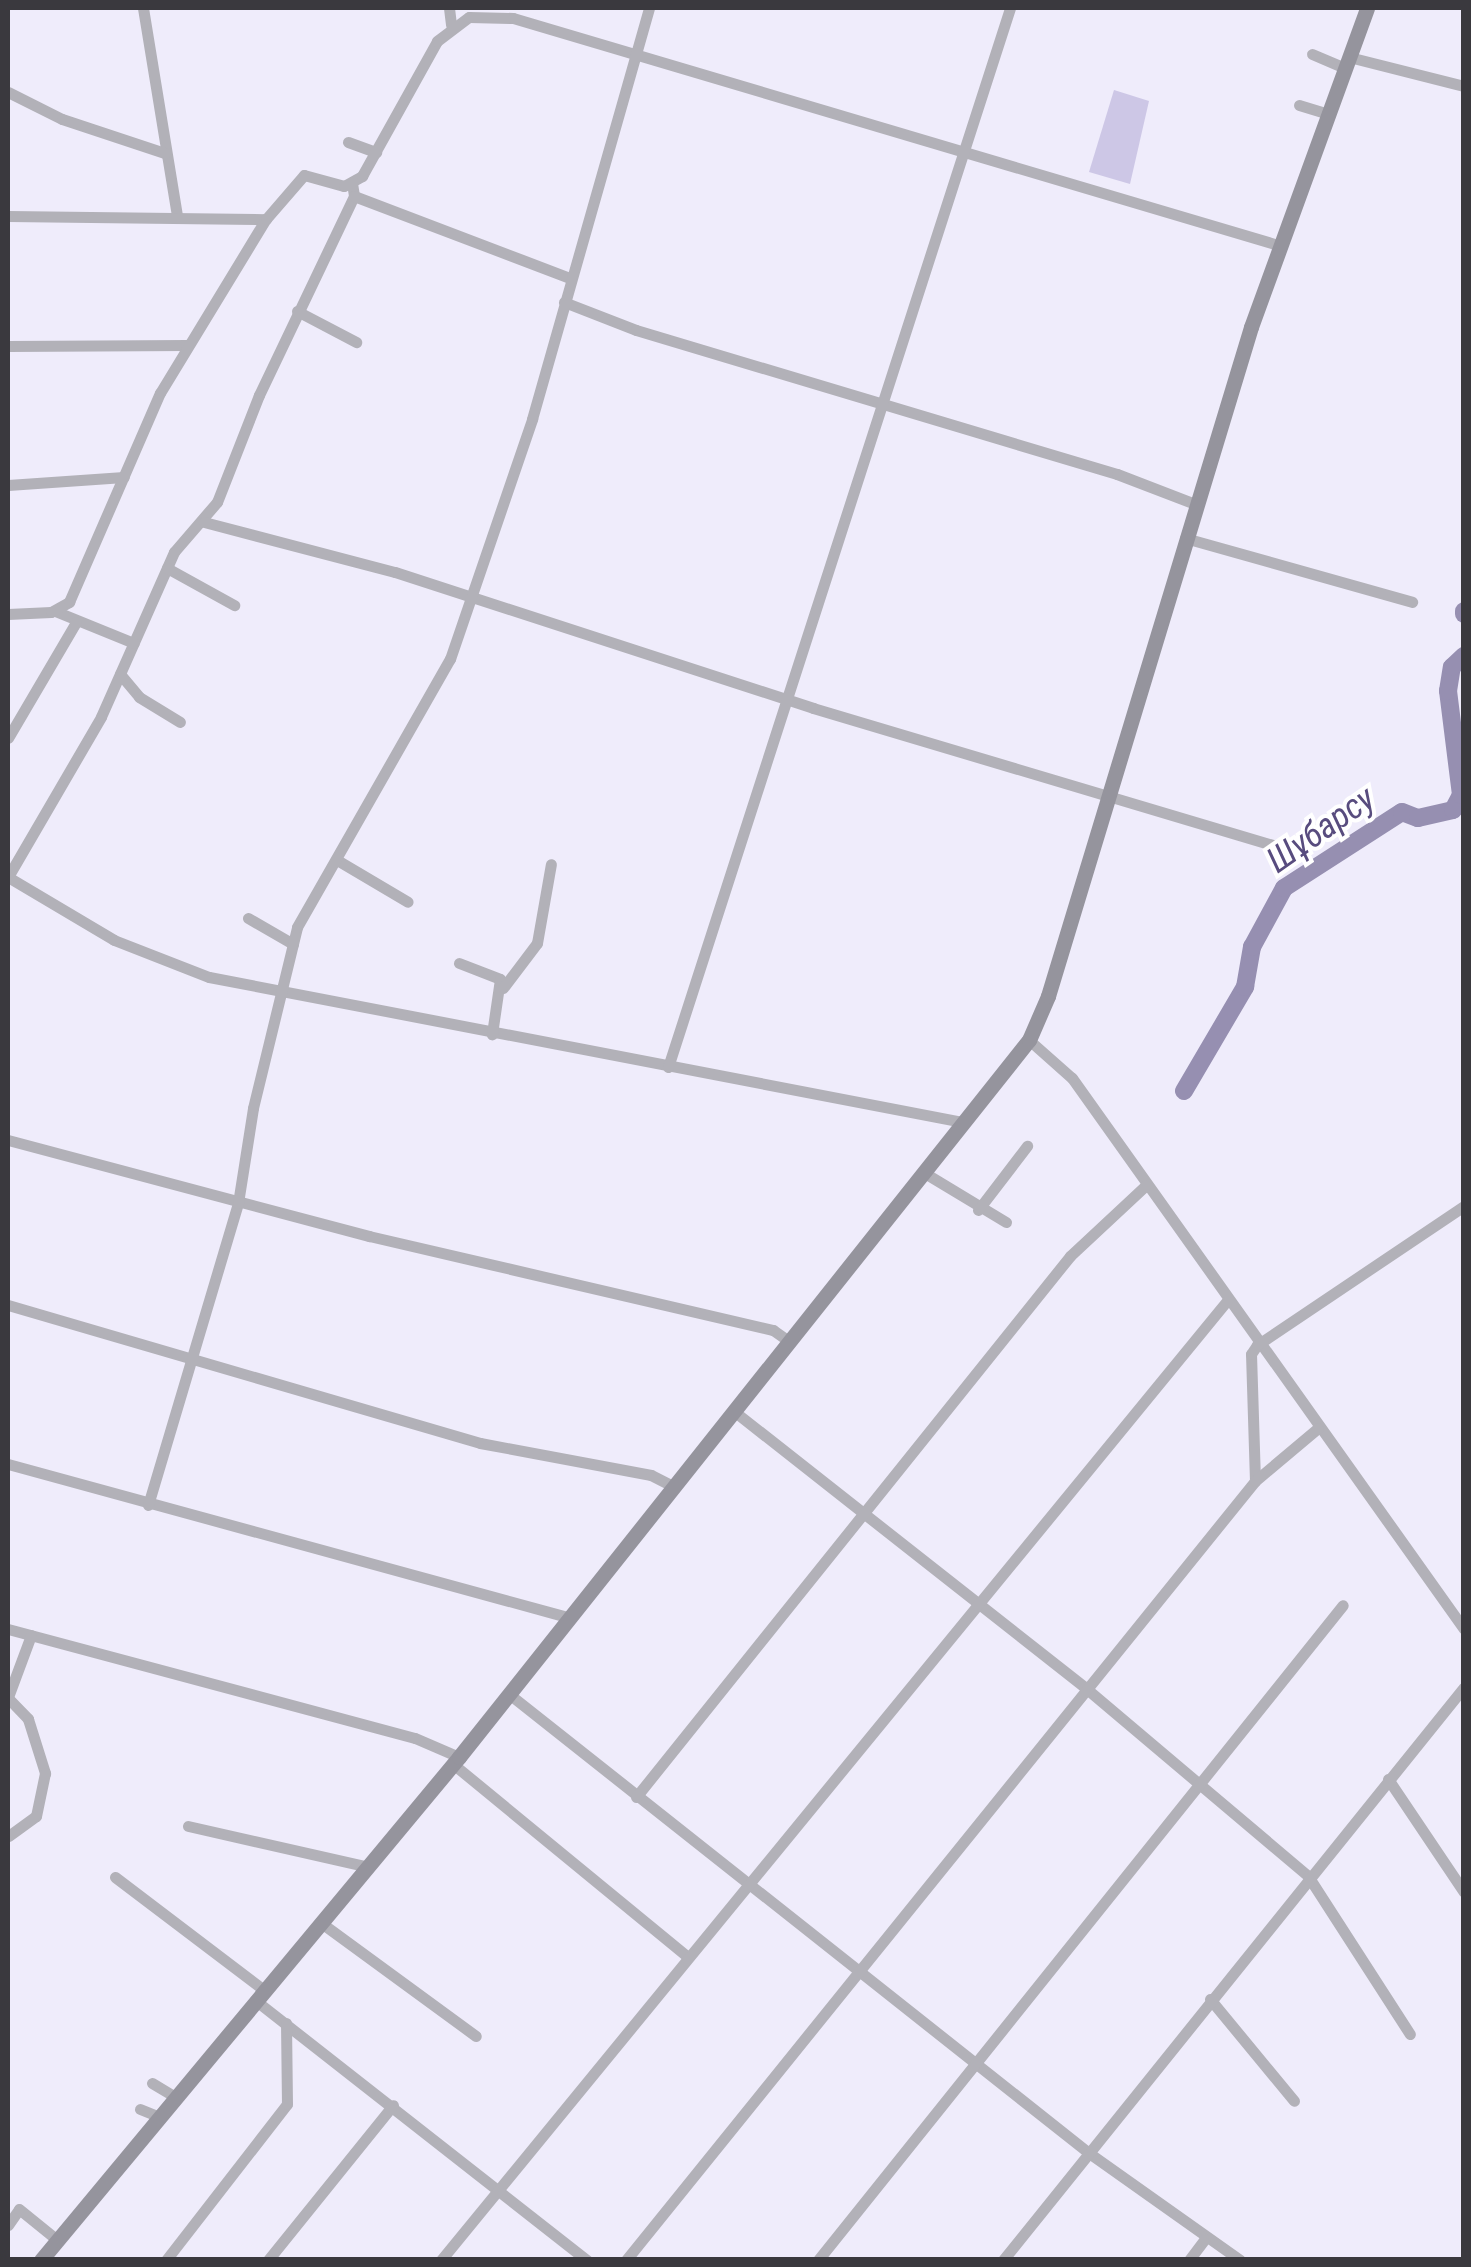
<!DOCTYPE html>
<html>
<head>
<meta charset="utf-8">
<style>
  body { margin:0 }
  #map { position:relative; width:1471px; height:2267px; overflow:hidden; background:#efecfb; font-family:"Roboto Condensed",sans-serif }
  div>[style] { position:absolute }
  .green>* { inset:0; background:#cdc7e6 }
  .river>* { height:18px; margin:-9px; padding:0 9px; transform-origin:9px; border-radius:9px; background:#968fb1 }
  .street>* { height:11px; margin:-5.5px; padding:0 5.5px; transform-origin:5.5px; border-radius:5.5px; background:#b2b1b8 }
  .secondary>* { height:15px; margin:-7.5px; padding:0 7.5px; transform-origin:7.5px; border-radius:7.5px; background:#95949d }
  span { translate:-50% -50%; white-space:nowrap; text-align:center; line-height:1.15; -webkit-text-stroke:8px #fff; paint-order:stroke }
  .water-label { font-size:35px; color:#584c7e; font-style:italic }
  .frame { position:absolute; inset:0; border:10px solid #3a393e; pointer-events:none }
</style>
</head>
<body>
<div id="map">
  <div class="green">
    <i style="clip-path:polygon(1114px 90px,1149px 101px,1130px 184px,1089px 172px)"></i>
  </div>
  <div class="river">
    <i style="left:1464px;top:611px;width:3px;rotate:90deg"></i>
    <i style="left:1184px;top:1091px;width:121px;rotate:-59.6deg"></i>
    <i style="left:1245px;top:987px;width:41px;rotate:-80.1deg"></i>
    <i style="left:1252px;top:947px;width:67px;rotate:-61.5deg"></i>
    <i style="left:1284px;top:888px;width:140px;rotate:-32.8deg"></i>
    <i style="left:1402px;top:812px;width:17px;rotate:21deg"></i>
    <i style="left:1418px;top:818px;width:36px;rotate:-13deg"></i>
    <i style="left:1453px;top:810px;width:17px;rotate:-62deg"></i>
    <i style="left:1461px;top:795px;width:105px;rotate:-97.1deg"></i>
    <i style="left:1448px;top:691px;width:24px;rotate:-81deg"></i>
    <i style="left:1452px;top:667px;width:16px;rotate:-43deg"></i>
  </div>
  <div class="street">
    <i style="left:143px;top:8px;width:210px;rotate:80.7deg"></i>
    <i style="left:449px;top:8px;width:17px;rotate:83deg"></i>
    <i style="left:1312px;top:54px;width:36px;rotate:23deg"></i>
    <i style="left:1349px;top:57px;width:119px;rotate:14.2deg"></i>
    <i style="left:8px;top:92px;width:60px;rotate:26.6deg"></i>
    <i style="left:62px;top:119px;width:108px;rotate:18.3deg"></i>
    <i style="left:1299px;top:105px;width:30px;rotate:17deg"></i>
    <i style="left:348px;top:142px;width:30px;rotate:20deg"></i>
    <i style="left:352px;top:183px;width:13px;rotate:81deg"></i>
    <i style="left:354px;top:196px;width:221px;rotate:115.5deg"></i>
    <i style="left:259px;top:395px;width:115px;rotate:111.4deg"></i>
    <i style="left:217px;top:502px;width:66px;rotate:130.7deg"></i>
    <i style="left:174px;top:552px;width:180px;rotate:113.9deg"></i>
    <i style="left:101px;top:717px;width:185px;rotate:120.2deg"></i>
    <i style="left:8px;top:877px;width:123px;rotate:30.7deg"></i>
    <i style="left:114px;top:940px;width:102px;rotate:21.3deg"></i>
    <i style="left:209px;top:977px;width:768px;rotate:10.89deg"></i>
    <i style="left:354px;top:196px;width:231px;rotate:20.8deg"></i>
    <i style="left:8px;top:216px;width:258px;rotate:0.7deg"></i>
    <i style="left:564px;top:302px;width:77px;rotate:21.3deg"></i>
    <i style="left:636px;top:330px;width:502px;rotate:16.67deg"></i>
    <i style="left:1117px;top:474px;width:84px;rotate:21deg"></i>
    <i style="left:297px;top:311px;width:67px;rotate:27.7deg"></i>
    <i style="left:8px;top:346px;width:179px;rotate:-0.3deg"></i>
    <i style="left:8px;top:485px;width:116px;rotate:-3.9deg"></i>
    <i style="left:204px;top:522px;width:197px;rotate:14.7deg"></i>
    <i style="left:395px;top:572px;width:440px;rotate:18deg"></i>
    <i style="left:813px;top:708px;width:480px;rotate:16.6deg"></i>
    <i style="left:1185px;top:538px;width:236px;rotate:15.7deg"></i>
    <i style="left:167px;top:568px;width:77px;rotate:28.9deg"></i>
    <i style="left:55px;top:611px;width:85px;rotate:22.1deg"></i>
    <i style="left:8px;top:614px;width:43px;rotate:-2.7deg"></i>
    <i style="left:51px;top:612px;width:21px;rotate:-29deg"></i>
    <i style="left:69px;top:602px;width:228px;rotate:-66.5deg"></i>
    <i style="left:160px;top:393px;width:204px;rotate:-58.7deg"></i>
    <i style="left:266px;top:219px;width:58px;rotate:-49.2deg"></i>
    <i style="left:304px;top:175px;width:41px;rotate:15.4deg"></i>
    <i style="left:344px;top:186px;width:21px;rotate:-29deg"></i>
    <i style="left:362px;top:176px;width:154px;rotate:-60.9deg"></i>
    <i style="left:437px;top:41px;width:40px;rotate:-37deg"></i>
    <i style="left:469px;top:17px;width:44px;rotate:1.3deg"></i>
    <i style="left:513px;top:18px;width:801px;rotate:16.53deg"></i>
    <i style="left:120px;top:674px;width:30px;rotate:50deg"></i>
    <i style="left:139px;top:697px;width:48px;rotate:31.4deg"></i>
    <i style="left:8px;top:738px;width:134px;rotate:-59.6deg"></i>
    <i style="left:337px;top:860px;width:82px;rotate:30.6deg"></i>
    <i style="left:248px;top:918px;width:52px;rotate:30deg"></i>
    <i style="left:459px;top:963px;width:44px;rotate:21.3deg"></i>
    <i style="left:500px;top:979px;width:56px;rotate:98.3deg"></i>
    <i style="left:503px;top:988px;width:56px;rotate:-52.9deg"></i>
    <i style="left:537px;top:943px;width:80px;rotate:-80deg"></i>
    <i style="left:1029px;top:1040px;width:57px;rotate:41.5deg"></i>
    <i style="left:1072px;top:1078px;width:676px;rotate:54.57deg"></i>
    <i style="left:668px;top:1067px;width:1113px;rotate:-72.1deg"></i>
    <i style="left:8px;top:1140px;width:374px;rotate:14.9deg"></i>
    <i style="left:369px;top:1236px;width:415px;rotate:13.1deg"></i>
    <i style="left:773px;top:1330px;width:19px;rotate:35deg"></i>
    <i style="left:923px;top:1172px;width:97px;rotate:31.1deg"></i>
    <i style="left:978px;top:1210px;width:81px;rotate:-52.6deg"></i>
    <i style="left:8px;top:1305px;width:492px;rotate:16.3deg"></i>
    <i style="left:480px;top:1443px;width:174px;rotate:10.6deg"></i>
    <i style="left:651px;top:1475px;width:27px;rotate:27deg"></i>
    <i style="left:735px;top:1412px;width:449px;rotate:38.2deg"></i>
    <i style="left:1088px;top:1690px;width:288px;rotate:40.2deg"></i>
    <i style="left:1308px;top:1876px;width:188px;rotate:57.2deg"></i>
    <i style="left:8px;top:1464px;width:584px;rotate:15.3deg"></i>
    <i style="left:1255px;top:1481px;width:127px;rotate:-91.8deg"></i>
    <i style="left:1251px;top:1354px;width:11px;rotate:-56deg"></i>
    <i style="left:1257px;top:1345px;width:249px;rotate:-33.9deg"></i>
    <i style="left:148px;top:1505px;width:315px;rotate:-73.4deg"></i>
    <i style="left:238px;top:1203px;width:96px;rotate:-81deg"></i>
    <i style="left:253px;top:1108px;width:186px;rotate:-76.3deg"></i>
    <i style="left:297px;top:927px;width:309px;rotate:-60.3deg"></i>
    <i style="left:450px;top:659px;width:254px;rotate:-71.1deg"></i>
    <i style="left:532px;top:419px;width:427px;rotate:-74.1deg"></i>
    <i style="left:8px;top:1629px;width:421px;rotate:15deg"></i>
    <i style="left:415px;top:1738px;width:48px;rotate:23.4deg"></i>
    <i style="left:509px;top:1694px;width:740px;rotate:38.36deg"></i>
    <i style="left:1089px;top:2153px;width:185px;rotate:35.3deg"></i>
    <i style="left:8px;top:1697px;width:66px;rotate:-69.6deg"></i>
    <i style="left:8px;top:1698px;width:29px;rotate:46deg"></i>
    <i style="left:28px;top:1719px;width:57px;rotate:72.5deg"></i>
    <i style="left:45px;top:1773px;width:44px;rotate:101.8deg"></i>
    <i style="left:36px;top:1816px;width:34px;rotate:144deg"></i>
    <i style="left:453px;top:1764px;width:304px;rotate:39.4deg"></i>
    <i style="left:1388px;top:1779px;width:136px;rotate:56.1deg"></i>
    <i style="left:636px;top:1797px;width:694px;rotate:-51.26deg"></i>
    <i style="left:1070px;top:1256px;width:103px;rotate:-43deg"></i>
    <i style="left:188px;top:1826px;width:185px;rotate:12.8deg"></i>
    <i style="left:115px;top:1877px;width:187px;rotate:37.2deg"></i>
    <i style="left:320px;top:1922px;width:193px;rotate:36.2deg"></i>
    <i style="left:1210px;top:1999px;width:132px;rotate:50.5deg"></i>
    <i style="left:255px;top:2000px;width:422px;rotate:38.1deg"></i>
    <i style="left:152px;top:2083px;width:26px;rotate:31deg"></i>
    <i style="left:140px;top:2109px;width:18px;rotate:22deg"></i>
    <i style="left:8px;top:2225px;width:19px;rotate:-55deg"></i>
    <i style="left:19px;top:2209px;width:48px;rotate:39deg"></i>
    <i style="left:166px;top:2260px;width:197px;rotate:-52.2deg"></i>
    <i style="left:287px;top:2104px;width:81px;rotate:-90.7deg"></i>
    <i style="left:268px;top:2260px;width:199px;rotate:-51.1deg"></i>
    <i style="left:441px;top:2260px;width:1239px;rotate:-50.67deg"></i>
    <i style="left:626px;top:2260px;width:1001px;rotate:-51.08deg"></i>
    <i style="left:1255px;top:1481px;width:82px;rotate:-40.1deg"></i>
    <i style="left:818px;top:2260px;width:839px;rotate:-51.29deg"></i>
    <i style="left:1003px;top:2260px;width:735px;rotate:-51.18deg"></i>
    <i style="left:1189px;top:2260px;width:26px;rotate:-53deg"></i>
  </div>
  <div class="secondary">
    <i style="left:41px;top:2260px;width:654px;rotate:-50.27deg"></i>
    <i style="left:459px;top:1757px;width:916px;rotate:-51.52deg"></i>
    <i style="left:1029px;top:1040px;width:48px;rotate:-66.6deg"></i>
    <i style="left:1048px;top:996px;width:699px;rotate:-73.12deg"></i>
    <i style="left:1251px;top:327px;width:339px;rotate:-70deg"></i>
  </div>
  <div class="water-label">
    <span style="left:1321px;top:830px;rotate:-35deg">Шұбарсу</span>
  </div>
  <div class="frame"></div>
</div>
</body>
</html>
